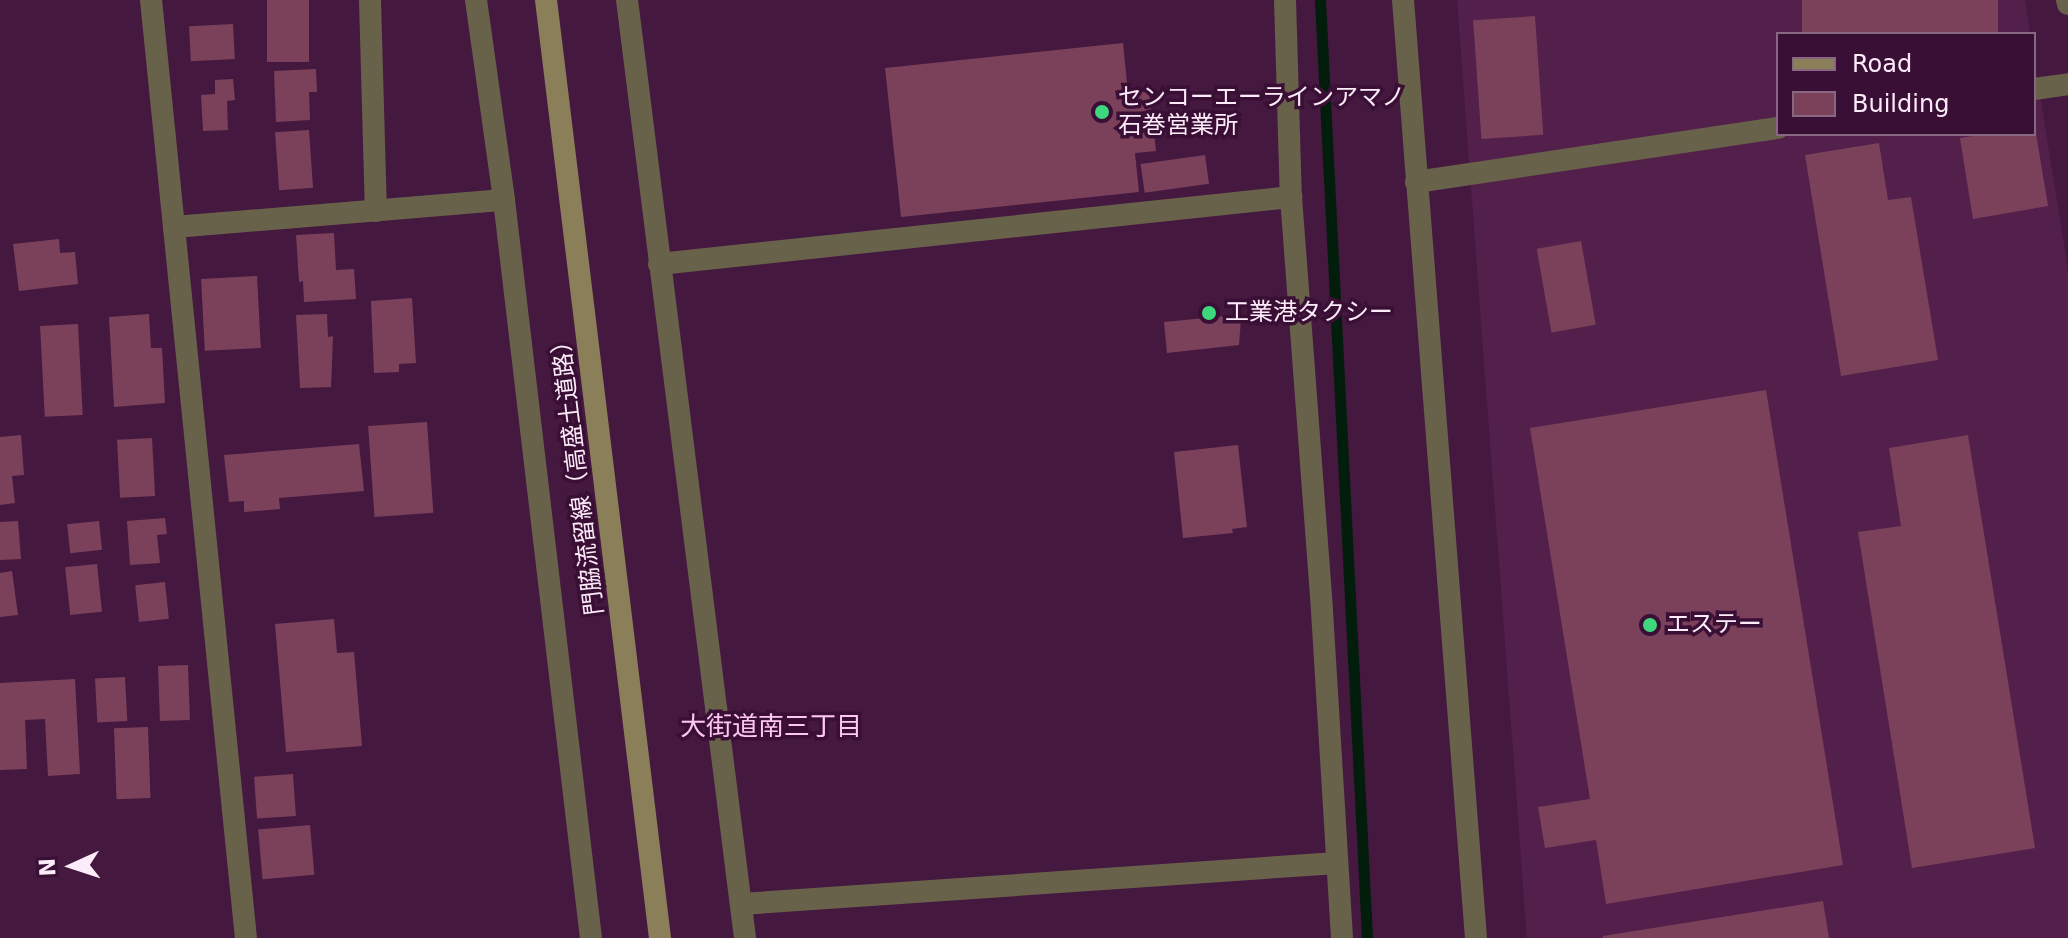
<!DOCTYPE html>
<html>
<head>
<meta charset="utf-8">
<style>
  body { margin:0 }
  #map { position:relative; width:2068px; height:938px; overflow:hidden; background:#45193f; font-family:"DejaVu Sans","Noto Sans JP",sans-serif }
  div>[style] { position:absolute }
  .built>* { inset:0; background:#52204b }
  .stream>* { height:11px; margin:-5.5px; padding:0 5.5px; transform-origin:5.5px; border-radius:5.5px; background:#021d0b }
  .building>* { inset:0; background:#7b415b; transform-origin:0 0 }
  .minor>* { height:22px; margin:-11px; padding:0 11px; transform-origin:11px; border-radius:11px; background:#69624a }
  .tertiary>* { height:22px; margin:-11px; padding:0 11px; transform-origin:11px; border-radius:11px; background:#69624a }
  .secondary>* { height:22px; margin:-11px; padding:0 11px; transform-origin:11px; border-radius:11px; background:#8b7f59 }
  .dots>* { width:22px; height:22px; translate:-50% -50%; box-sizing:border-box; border:4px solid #3a0f35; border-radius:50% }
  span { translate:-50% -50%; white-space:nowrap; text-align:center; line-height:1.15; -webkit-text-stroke:7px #3a0f35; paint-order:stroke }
  .poi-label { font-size:24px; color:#fcebf9 }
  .left { translate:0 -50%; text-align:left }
  .street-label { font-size:24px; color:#fcebf9 }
  .neighbourhood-label { font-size:26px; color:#fec6f3 }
  .legend { position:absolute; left:1776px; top:32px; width:260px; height:104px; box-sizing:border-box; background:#3a0f35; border:2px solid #886783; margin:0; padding:10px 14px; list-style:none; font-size:24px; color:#fcebf9 }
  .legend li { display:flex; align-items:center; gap:16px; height:40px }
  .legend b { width:40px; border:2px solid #886783 }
  .north { position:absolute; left:32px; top:826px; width:80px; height:80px; -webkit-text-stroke:6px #3a0f35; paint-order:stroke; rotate:267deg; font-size:22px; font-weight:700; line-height:32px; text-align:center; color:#fcebf9 }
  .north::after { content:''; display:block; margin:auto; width:28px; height:36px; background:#fcebf9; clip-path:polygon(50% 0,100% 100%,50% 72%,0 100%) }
</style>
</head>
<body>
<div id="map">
  <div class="built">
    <i style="clip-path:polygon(1457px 0,2025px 0,2030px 34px,1778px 34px,1778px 134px,2034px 134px,2034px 58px,2068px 269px,2068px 938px,1527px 938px)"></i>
  </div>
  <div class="stream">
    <i style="left:1320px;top:0;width:939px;rotate:87.13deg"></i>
  </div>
  <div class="building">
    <i style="left:267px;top:0;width:42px;height:62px"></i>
    <i style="left:1802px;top:0;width:196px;height:34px"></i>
    <i style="left:1535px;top:16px;width:119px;height:62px;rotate:86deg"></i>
    <i style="left:233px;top:24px;width:35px;height:44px;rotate:87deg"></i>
    <i style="clip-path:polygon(1123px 43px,1128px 93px,1149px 91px,1156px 151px,1135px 153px,1139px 192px,901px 217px,885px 68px)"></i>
    <i style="clip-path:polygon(316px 69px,317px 92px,309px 92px,310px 120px,276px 122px,274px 71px)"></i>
    <i style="clip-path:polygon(233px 79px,235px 100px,227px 101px,228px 130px,203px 131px,201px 95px,215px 94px,215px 80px)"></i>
    <i style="left:309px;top:130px;width:58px;height:34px;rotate:86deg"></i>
    <i style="clip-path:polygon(1985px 134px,2036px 134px,2048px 206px,1973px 219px,1960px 138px)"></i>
    <i style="clip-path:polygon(1879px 143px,1888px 200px,1911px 197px,1938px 360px,1841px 376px,1805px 155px)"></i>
    <i style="left:1205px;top:155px;width:29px;height:65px;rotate:82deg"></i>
    <i style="clip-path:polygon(334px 233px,336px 270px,354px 269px,356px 299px,304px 302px,303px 281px,299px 282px,296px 235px)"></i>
    <i style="clip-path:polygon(59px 239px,60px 253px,75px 252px,78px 284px,19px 291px,13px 244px)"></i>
    <i style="left:1581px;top:241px;width:85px;height:45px;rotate:80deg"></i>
    <i style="left:257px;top:276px;width:72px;height:56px;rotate:87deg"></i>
    <i style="clip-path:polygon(412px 298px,416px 363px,399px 364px,399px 372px,374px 373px,371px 301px)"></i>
    <i style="clip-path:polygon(149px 314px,151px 348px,162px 348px,165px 403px,114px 407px,109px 317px)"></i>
    <i style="clip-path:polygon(327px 314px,328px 337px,333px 336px,331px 387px,300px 388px,296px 315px)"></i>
    <i style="clip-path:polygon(1236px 315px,1241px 318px,1239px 345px,1167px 353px,1164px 322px)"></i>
    <i style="left:78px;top:324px;width:91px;height:38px;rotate:87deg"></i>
    <i style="clip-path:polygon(1766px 390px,1843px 865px,1606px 904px,1596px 840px,1545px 848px,1538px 807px,1590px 799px,1530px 428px)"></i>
    <i style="left:427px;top:422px;width:91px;height:59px;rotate:86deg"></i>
    <i style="clip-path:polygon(21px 435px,24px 475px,12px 476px,15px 503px,0 505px,0 437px)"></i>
    <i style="clip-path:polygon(1968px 435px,2035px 848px,1912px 868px,1858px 532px,1901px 526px,1889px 448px)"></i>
    <i style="left:152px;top:438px;width:58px;height:35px;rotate:87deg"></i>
    <i style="clip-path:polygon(359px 444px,364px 491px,279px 498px,280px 509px,244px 512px,244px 501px,229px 502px,224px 455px)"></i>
    <i style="clip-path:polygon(1238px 445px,1247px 527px,1232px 529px,1233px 533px,1183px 538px,1174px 452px)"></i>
    <i style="clip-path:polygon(165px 518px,167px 534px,157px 535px,160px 563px,130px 565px,127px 521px)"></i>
    <i style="clip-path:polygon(18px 521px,21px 559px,0 560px,0 522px)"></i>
    <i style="left:99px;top:521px;width:29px;height:32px;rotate:84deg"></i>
    <i style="left:97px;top:564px;width:48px;height:32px;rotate:84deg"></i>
    <i style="clip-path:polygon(12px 571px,18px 615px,0 617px,0 573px)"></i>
    <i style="left:165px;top:582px;width:37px;height:30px;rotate:84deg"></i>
    <i style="clip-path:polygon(334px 619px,337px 653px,354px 652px,362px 746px,286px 752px,275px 624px)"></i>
    <i style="left:188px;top:665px;width:55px;height:30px;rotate:88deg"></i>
    <i style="left:125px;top:677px;width:44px;height:30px;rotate:87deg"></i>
    <i style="clip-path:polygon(75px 679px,80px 774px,48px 776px,45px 719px,25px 720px,27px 769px,0 770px,0 683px)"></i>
    <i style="left:148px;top:727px;width:71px;height:34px;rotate:88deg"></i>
    <i style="left:293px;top:774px;width:42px;height:39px;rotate:86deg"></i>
    <i style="left:310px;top:825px;width:50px;height:52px;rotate:85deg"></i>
    <i style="clip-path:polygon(1823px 901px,1829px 938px,1603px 938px,1603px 936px)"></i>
  </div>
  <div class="minor">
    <i style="left:151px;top:0;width:943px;rotate:84.22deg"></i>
    <i style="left:370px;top:0;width:211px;rotate:88.4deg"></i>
    <i style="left:476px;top:0;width:202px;rotate:82deg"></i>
    <i style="left:504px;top:200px;width:743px;rotate:83.28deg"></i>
    <i style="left:627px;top:0;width:945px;rotate:82.83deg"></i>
    <i style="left:1285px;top:0;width:197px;rotate:88.3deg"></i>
    <i style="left:1291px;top:197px;width:415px;rotate:85.7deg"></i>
    <i style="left:1322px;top:611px;width:328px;rotate:86.5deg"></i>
    <i style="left:2067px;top:0;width:4px;rotate:76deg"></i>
    <i style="left:2034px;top:89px;width:34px;rotate:-8deg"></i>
    <i style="left:1416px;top:182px;width:366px;rotate:-8.5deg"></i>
    <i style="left:174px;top:227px;width:331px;rotate:-4.7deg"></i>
    <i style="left:659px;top:264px;width:636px;rotate:-6.05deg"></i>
    <i style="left:741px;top:904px;width:597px;rotate:-3.94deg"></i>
  </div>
  <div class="tertiary">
    <i style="left:1403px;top:0;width:941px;rotate:85.55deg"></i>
  </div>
  <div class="secondary">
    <i style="left:546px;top:0;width:945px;rotate:83.07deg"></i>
  </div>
  <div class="dots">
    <i style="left:1102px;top:112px;background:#3ed77d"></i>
    <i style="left:1209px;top:313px;background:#3ed77d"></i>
    <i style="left:1650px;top:625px;background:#3ed77d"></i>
  </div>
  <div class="poi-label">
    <span class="left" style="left:1118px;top:112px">センコーエーラインアマノ<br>石巻営業所</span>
    <span class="left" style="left:1225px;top:313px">工業港タクシー</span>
    <span class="left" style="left:1666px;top:625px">エステー</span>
  </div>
  <div class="street-label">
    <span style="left:578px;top:472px;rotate:-97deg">門脇流留線（高盛土道路）</span>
  </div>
  <div class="neighbourhood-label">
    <span style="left:771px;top:727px">大街道南三丁目</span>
  </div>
  <ul class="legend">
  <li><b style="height:10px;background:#8b7f59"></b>Road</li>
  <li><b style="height:22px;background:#7b415b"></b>Building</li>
  </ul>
  <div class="north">N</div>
</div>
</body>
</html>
